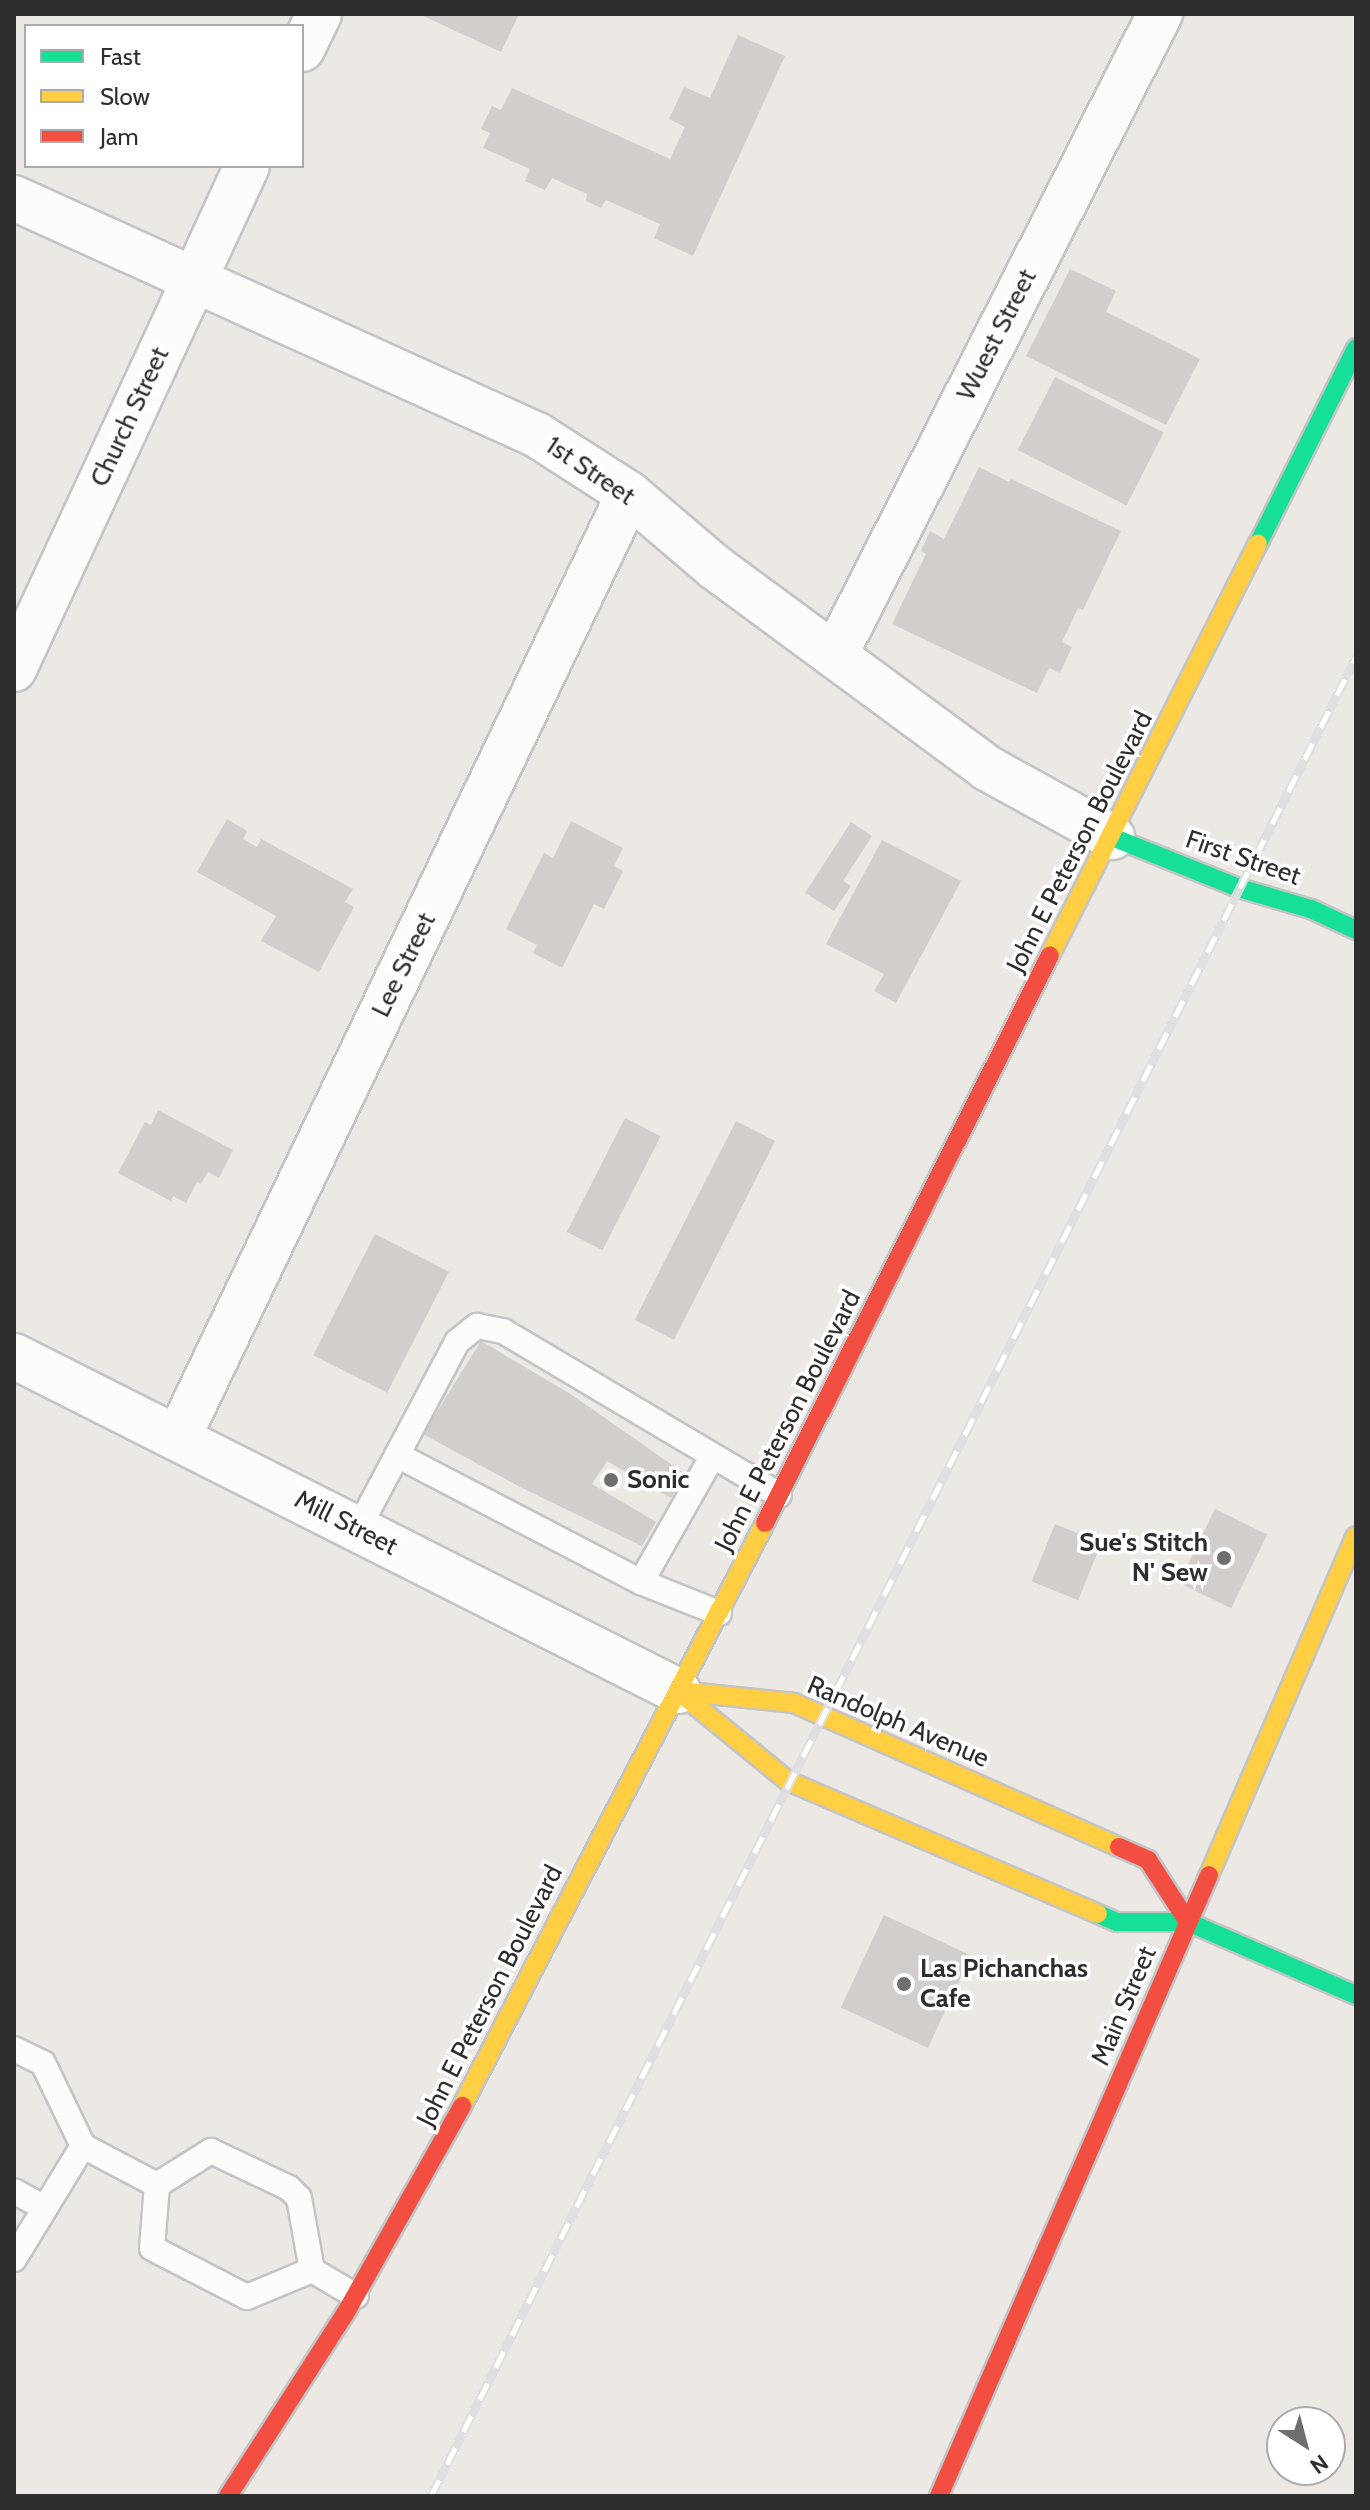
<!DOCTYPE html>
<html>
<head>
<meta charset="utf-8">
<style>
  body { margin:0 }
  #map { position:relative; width:1370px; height:2510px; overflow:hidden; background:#ece8e4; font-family:Cabin,sans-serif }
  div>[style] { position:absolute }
  .building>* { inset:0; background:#d1cecb; transform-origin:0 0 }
  .roads { filter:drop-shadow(2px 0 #c5c4c5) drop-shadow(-2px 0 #c5c4c5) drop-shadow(0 2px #c5c4c5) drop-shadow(0 -2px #c5c4c5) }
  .lane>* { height:24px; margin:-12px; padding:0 12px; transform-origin:12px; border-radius:12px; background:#fcfcfb }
  .street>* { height:44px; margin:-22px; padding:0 22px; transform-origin:22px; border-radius:22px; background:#fcfcfb }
  .fast>* { height:18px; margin:-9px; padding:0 9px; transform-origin:9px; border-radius:9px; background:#16e098 }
  .slow>* { height:18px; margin:-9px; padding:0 9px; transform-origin:9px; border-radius:9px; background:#ffcf43 }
  .jam>* { height:18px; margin:-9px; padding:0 9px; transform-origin:9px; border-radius:9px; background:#f24e42 }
  .rail>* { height:9px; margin-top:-4.5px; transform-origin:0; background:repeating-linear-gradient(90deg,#fff 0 18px,#dfdfe1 0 36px); box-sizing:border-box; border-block:2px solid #dfdfe1 }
  .dots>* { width:22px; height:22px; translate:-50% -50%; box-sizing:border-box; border:4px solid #fff; border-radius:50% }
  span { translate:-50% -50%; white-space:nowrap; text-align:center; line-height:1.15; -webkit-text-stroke:7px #fff; paint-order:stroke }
  .street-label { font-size:26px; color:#2e2e2e }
  .poi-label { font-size:26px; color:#2e2e2e; font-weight:700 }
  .left { translate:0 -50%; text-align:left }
  .right { translate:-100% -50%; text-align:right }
  .frame { position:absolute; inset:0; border:16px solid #2e2e2e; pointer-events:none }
  .legend { position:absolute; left:24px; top:24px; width:280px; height:144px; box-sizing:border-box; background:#fff; border:2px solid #ababab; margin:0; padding:10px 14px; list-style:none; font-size:24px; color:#2e2e2e }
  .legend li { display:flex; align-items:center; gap:16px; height:40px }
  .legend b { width:40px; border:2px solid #ababab }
  .north { position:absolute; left:1266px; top:2406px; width:80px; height:80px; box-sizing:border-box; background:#fff; border:2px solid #ababab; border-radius:50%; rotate:144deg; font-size:22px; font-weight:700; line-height:32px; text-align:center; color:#2e2e2e }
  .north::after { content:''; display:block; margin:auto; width:28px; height:36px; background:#706f6e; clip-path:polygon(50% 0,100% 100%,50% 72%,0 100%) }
</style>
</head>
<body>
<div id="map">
  <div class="building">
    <i style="clip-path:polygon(419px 14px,519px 14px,501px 52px)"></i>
    <i style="clip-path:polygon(738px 35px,785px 56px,693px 256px,654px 238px,660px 224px,606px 200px,601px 208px,586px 201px,587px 194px,552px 178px,545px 190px,525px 181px,530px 169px,483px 148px,490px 133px,481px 129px,492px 106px,501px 110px,512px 88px,670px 159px,685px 127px,669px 119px,684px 87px,710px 98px)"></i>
    <i style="clip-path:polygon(1070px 269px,1116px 291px,1106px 312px,1200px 359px,1166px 425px,1026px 356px)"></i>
    <i style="left:1055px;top:377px;width:122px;height:82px;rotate:27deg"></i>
    <i style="clip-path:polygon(979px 467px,1009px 482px,1011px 479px,1121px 531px,1083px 610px,1078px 608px,1062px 642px,1072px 647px,1060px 673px,1049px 668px,1037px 693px,892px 624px,926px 554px,921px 551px,930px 531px,944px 539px)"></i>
    <i style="clip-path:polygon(227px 819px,247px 831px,243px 839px,257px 847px,261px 839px,353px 889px,345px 902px,354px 907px,319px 972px,261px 941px,276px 916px,197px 872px)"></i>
    <i style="clip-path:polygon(571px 821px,623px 848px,614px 866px,623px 871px,604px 909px,594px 904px,562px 968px,533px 953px,537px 945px,506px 929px,544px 853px,553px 858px)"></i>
    <i style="clip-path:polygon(851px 822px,872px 836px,843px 881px,851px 886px,834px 911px,805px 893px)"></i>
    <i style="clip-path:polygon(882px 840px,961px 881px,896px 1003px,874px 991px,884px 974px,826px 944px)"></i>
    <i style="clip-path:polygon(158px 1110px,233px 1150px,219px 1178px,208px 1172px,201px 1184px,197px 1182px,186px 1203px,173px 1196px,171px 1201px,118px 1173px,145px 1122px,151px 1125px)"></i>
    <i style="left:625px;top:1118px;width:40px;height:128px;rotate:27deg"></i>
    <i style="left:736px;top:1121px;width:44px;height:223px;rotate:27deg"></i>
    <i style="left:375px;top:1234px;width:83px;height:136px;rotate:27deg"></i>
    <i style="clip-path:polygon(481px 1341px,572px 1395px,685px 1474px,671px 1498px,607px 1461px,592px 1484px,656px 1522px,642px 1546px,518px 1486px,423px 1434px)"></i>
    <i style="left:1215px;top:1509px;width:58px;height:82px;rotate:26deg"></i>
    <i style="left:1055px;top:1524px;width:50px;height:62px;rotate:22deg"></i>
    <i style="left:884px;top:1915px;width:96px;height:102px;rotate:25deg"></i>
  </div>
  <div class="roads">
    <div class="lane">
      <i style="left:397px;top:1455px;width:275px;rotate:27.5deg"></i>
      <i style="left:712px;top:1457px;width:144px;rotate:119.6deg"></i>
      <i style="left:641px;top:1582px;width:84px;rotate:21.7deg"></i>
      <i style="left:358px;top:1529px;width:212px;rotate:-62.1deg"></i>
      <i style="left:457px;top:1342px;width:26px;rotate:-39deg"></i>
      <i style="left:477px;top:1326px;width:26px;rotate:11deg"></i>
      <i style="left:503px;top:1331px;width:321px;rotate:30.7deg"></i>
      <i style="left:14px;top:2049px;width:32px;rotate:26deg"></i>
      <i style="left:43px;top:2063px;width:92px;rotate:64.3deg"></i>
      <i style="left:83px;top:2146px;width:84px;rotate:27.8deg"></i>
      <i style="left:157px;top:2185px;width:64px;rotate:-32.2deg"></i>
      <i style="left:211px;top:2151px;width:86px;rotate:25.4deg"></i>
      <i style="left:289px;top:2188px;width:14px;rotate:45deg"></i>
      <i style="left:299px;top:2198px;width:73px;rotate:79.8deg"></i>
      <i style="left:312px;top:2270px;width:51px;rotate:30.6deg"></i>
      <i style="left:157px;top:2185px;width:63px;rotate:94.5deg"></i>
      <i style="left:152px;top:2248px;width:107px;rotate:27.3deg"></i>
      <i style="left:247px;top:2297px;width:70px;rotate:-22.6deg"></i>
      <i style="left:14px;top:2191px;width:35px;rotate:29deg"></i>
      <i style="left:14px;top:2259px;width:132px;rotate:-58.6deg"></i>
    </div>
    <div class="street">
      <i style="left:302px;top:49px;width:39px;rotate:-64deg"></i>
      <i style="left:14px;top:198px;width:574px;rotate:24.38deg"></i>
      <i style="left:537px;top:435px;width:109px;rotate:32.7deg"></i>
      <i style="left:629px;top:494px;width:114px;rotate:40.4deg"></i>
      <i style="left:716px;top:568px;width:337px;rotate:36.4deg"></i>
      <i style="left:987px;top:768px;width:143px;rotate:28.9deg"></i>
      <i style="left:835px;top:655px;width:719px;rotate:-63.11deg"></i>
      <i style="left:14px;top:669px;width:554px;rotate:-65.15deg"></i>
      <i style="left:14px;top:1356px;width:744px;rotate:26.77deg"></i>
      <i style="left:179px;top:1436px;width:1044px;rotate:-64.47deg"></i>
    </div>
    <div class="fast">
      <i style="left:1258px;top:544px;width:219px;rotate:-63.4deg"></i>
      <i style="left:1112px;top:837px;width:137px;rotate:21.9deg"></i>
      <i style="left:1239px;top:888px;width:75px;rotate:16.3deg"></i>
      <i style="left:1311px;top:909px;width:50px;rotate:25deg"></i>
      <i style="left:1098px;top:1914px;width:21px;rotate:23deg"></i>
      <i style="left:1117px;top:1922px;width:71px"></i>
      <i style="left:1188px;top:1922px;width:183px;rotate:23.5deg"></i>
    </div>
    <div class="slow">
      <i style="left:1050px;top:955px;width:461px;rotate:-63.2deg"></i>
      <i style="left:678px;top:1691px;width:142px;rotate:39.3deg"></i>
      <i style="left:788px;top:1781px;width:337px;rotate:23.2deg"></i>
      <i style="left:678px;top:1691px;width:117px;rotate:5.9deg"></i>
      <i style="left:794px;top:1703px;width:355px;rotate:23.9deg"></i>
      <i style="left:1209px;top:1875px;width:369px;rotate:-66.6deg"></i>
      <i style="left:462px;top:2106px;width:657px;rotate:-62.54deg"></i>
    </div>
    <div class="jam">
      <i style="left:765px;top:1523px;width:635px;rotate:-63.35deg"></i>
      <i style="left:1119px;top:1847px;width:32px;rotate:24deg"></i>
      <i style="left:1148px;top:1860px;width:74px;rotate:57.2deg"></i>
      <i style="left:228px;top:2496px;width:216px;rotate:-57.3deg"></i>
      <i style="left:345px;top:2314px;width:239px;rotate:-60.6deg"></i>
      <i style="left:939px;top:2496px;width:677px;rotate:-66.5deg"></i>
    </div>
  </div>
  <div class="rail">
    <i style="left:431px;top:2496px;width:2059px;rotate:-63.3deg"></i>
  </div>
  <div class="dots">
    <i style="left:611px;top:1480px;background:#706f6e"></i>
    <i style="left:1224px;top:1558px;background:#706f6e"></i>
    <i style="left:904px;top:1984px;background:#706f6e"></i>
  </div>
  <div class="street-label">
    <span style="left:997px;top:335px;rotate:-63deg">Wuest Street</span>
    <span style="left:130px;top:417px;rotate:-65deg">Church Street</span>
    <span style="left:590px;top:471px;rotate:34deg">1st Street</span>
    <span style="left:1080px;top:842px;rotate:-63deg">John E Peterson Boulevard</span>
    <span style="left:1243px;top:858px;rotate:19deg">First Street</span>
    <span style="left:404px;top:965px;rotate:-64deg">Lee Street</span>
    <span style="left:788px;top:1421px;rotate:-63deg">John E Peterson Boulevard</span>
    <span style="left:346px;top:1523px;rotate:27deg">Mill Street</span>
    <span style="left:898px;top:1722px;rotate:23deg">Randolph Avenue</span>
    <span style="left:490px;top:1996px;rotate:-63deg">John E Peterson Boulevard</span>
    <span style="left:1124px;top:2006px;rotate:-67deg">Main Street</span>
  </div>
  <div class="poi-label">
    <span class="left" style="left:627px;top:1480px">Sonic</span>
    <span class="right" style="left:1208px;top:1558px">Sue's Stitch<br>N' Sew</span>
    <span class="left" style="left:920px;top:1984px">Las Pichanchas<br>Cafe</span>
  </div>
  <div class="frame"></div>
  <ul class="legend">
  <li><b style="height:10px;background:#16e098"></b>Fast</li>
  <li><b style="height:10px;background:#ffcf43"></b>Slow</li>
  <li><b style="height:10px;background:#f24e42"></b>Jam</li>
  </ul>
  <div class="north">N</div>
</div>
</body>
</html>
